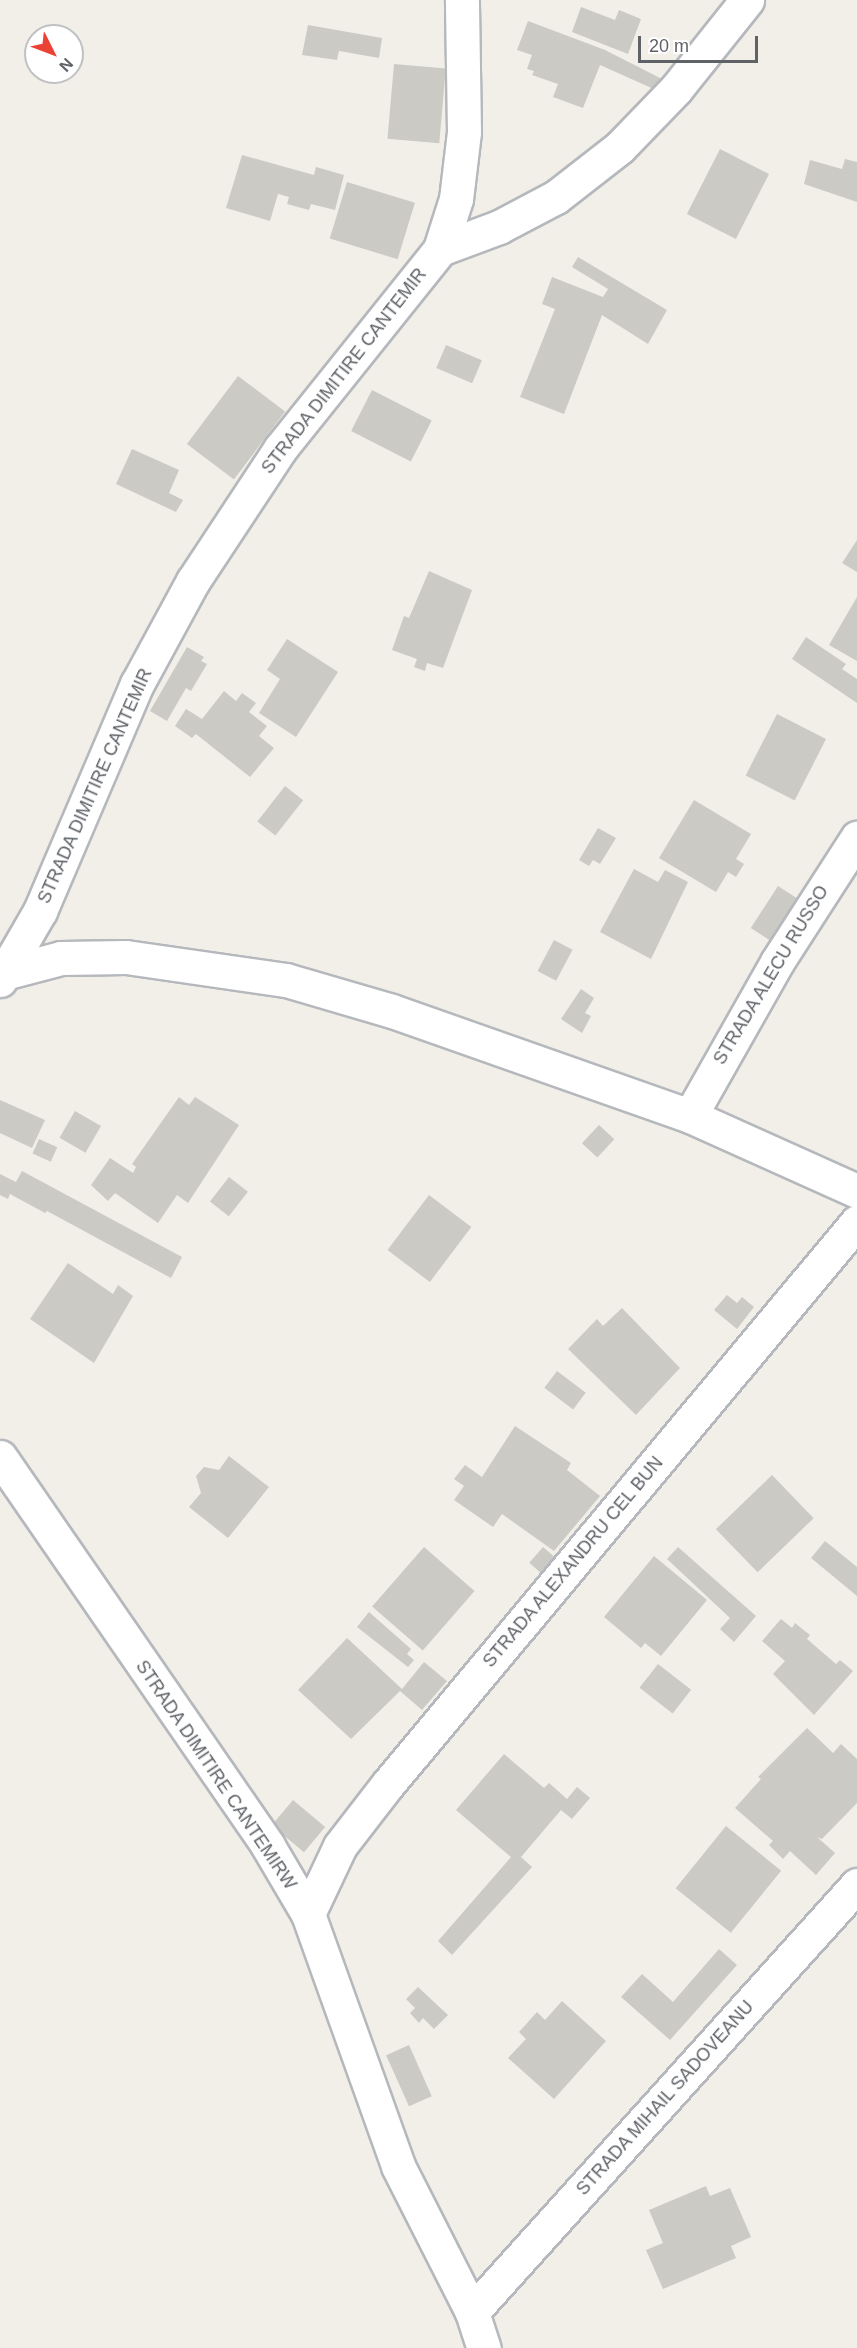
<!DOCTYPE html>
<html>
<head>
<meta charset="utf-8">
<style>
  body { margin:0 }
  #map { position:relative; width:857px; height:2348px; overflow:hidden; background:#f1efe8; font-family:Arial,sans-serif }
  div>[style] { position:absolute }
  .building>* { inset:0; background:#cccac5; transform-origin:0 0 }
  .roads { filter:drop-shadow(2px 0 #b5b8bc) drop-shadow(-2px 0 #b5b8bc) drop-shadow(0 2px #b5b8bc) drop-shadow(0 -2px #b5b8bc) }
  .minor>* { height:33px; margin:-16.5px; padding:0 16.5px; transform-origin:16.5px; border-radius:16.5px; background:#fff }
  span { translate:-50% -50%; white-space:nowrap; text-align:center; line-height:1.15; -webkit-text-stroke:5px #fff; paint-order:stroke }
  .street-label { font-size:18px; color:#5f6368 }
  .north { position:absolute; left:24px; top:24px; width:60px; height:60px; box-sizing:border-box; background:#fff; border:2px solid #bfc1c3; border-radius:50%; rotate:132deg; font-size:16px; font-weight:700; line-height:24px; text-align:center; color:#5f6368 }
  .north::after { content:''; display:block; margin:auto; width:21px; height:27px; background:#ea4335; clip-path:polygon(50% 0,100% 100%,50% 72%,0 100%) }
  .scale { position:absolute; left:638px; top:36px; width:120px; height:27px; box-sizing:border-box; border:3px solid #5f6368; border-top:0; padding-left:8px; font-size:18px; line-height:21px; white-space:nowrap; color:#5f6368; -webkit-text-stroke:4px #fff; paint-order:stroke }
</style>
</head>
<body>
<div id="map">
  <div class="building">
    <i style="clip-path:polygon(581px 7px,615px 20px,619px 10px,641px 19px,628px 54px,572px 32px)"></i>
    <i style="clip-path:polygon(528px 21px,605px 50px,662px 79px,656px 90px,600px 65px,583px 108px,553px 97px,558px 84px,532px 75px,534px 71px,527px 69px,532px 55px,517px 50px)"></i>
    <i style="clip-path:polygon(308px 25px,382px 38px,379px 58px,339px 51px,337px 60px,302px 55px)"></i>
    <i style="left:394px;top:64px;width:52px;height:75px;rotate:5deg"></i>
    <i style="left:720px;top:149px;width:55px;height:73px;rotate:27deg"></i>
    <i style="clip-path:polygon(242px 155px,314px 175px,316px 167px,344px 175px,335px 210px,311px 204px,309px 210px,287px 204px,289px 197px,278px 194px,270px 221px,226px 208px)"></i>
    <i style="clip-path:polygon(845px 159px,857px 162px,857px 202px,804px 184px,810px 160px,842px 169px)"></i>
    <i style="left:347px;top:182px;width:71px;height:59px;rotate:17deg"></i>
    <i style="clip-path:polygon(578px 257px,667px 310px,648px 344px,602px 315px,564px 414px,520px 397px,555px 309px,542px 304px,552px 277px,603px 297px,608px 289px,572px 267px)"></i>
    <i style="left:446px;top:345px;width:39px;height:25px;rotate:23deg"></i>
    <i style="left:238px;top:376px;width:59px;height:85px;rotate:37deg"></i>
    <i style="left:372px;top:390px;width:67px;height:46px;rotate:27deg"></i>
    <i style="clip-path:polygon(132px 449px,179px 470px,169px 493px,183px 500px,176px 512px,116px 484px)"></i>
    <i style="clip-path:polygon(857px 540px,857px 572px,842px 563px)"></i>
    <i style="clip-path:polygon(429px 571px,472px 590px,443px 668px,427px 663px,425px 671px,414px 667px,417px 659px,392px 650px,404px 616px,409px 618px)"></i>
    <i style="clip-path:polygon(857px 597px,857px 661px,829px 645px)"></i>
    <i style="clip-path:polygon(806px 637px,846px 664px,842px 669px,857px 679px,857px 703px,792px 659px)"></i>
    <i style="clip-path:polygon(287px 639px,338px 672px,296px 737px,259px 713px,280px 679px,267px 670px)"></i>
    <i style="clip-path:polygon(187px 647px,204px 657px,201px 661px,207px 664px,191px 691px,186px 688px,167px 721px,150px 711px)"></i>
    <i style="clip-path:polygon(224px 691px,236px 701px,242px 693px,256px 703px,249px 712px,267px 726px,259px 736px,274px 748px,250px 777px,196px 734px,192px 738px,175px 726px,186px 709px,202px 719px)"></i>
    <i style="left:777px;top:714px;width:55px;height:69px;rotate:27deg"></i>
    <i style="left:285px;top:786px;width:23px;height:45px;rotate:38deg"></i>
    <i style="clip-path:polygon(694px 800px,751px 834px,736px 859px,744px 864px,736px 877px,728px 872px,716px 892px,659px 858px)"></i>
    <i style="clip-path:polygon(598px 828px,616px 838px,600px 864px,593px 860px,589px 866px,579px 860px)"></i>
    <i style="clip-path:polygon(634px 869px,658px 882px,665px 870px,688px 882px,651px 959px,600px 932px)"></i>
    <i style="left:778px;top:886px;width:24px;height:50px;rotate:33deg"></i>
    <i style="left:554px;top:940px;width:21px;height:35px;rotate:28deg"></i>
    <i style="clip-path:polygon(581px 989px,594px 998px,585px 1013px,591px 1016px,582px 1033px,561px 1019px)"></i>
    <i style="clip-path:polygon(179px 1097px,189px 1105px,195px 1097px,239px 1125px,188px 1203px,177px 1195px,158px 1223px,115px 1193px,108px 1201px,91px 1185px,110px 1158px,133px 1173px,136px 1167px,132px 1164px)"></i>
    <i style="clip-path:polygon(0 1100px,45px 1120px,32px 1148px,0 1133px)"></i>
    <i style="left:75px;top:1111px;width:30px;height:31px;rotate:30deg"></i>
    <i style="left:599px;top:1125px;width:21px;height:25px;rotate:43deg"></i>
    <i style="left:39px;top:1139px;width:20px;height:16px;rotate:24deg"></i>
    <i style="clip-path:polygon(22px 1171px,182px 1257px,171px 1278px,47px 1211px,45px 1213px,10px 1194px,8px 1199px,0 1195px,0 1174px,16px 1182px)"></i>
    <i style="left:229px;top:1177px;width:24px;height:31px;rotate:38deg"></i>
    <i style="left:429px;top:1195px;width:53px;height:69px;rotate:37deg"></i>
    <i style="clip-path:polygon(68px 1263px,113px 1294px,118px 1285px,133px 1296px,94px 1363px,30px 1319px)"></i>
    <i style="clip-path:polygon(727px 1295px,737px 1303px,742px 1297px,754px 1307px,737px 1329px,714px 1310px)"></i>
    <i style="clip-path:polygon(622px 1308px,680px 1368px,636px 1415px,568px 1349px,597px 1319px,603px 1326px)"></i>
    <i style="left:557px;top:1371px;width:36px;height:21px;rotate:37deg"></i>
    <i style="clip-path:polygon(515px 1426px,571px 1463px,567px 1470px,600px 1496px,554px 1551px,502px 1514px,493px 1527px,454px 1500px,464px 1486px,454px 1479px,465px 1465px,482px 1477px)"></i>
    <i style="clip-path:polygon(229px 1456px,269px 1487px,228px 1538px,189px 1507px,201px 1493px,196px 1476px,204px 1467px,219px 1470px)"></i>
    <i style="left:772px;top:1475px;width:60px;height:78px;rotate:46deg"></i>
    <i style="clip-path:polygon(825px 1541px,857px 1567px,857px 1596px,811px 1558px)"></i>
    <i style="left:424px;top:1547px;width:67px;height:79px;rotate:41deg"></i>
    <i style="left:543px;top:1547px;width:20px;height:21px;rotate:41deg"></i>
    <i style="clip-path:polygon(678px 1547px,756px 1616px,734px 1642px,720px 1629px,730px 1618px,667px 1559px)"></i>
    <i style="clip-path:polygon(654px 1556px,707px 1600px,661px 1656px,645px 1643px,641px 1648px,604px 1617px)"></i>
    <i style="clip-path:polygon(369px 1612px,411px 1649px,407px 1654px,414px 1660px,408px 1667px,357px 1627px)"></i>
    <i style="clip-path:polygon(781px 1619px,792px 1628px,795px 1623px,810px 1635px,807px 1639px,836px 1664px,840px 1660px,853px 1671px,814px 1715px,773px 1674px,785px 1661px,762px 1641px)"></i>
    <i style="clip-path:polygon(347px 1638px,402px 1689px,424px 1662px,447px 1681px,422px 1710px,400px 1691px,351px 1739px,298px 1690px)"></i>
    <i style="left:658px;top:1664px;width:42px;height:30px;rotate:38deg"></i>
    <i style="clip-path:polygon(807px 1728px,833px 1753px,841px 1744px,857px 1759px,857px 1803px,822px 1839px,817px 1837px,835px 1853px,816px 1875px,790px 1851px,783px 1859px,769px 1845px,773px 1841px,735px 1808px,761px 1779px,758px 1777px)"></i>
    <i style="clip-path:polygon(504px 1754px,544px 1788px,549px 1783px,567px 1799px,577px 1787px,590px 1798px,572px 1819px,561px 1810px,521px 1857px,532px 1867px,452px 1955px,438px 1941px,511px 1857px,456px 1810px)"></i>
    <i style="left:293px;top:1800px;width:42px;height:33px;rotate:40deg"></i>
    <i style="left:726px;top:1826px;width:71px;height:80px;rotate:39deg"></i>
    <i style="clip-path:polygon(719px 1949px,737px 1965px,670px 2040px,621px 1997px,642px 1974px,673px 2002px)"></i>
    <i style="clip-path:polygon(418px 1987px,448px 2015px,434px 2029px,423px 2018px,419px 2023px,410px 2013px,415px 2008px,406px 1999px)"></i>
    <i style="clip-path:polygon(562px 2001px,606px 2041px,554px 2099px,508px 2058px,526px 2039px,519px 2032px,537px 2012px,545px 2020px)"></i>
    <i style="left:409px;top:2045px;width:56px;height:25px;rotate:66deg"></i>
    <i style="clip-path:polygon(706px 2186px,710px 2196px,730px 2188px,751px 2237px,731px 2246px,736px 2258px,663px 2289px,646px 2250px,663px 2243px,649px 2210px)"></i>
  </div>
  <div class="roads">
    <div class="minor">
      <i style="left:440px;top:249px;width:63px;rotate:-20.4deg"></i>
      <i style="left:499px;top:227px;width:64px;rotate:-27.8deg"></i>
      <i style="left:556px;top:197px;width:81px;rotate:-38deg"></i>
      <i style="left:620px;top:147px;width:81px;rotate:-46deg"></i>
      <i style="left:676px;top:89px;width:114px;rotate:-51.4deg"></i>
      <i style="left:4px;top:973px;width:59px;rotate:-14.7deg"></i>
      <i style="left:61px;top:958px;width:65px;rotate:-0.9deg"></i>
      <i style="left:126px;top:957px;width:162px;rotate:8.2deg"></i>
      <i style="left:286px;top:980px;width:110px;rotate:16.3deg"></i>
      <i style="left:392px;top:1011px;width:316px;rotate:19.4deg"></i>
      <i style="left:690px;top:1116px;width:183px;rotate:24.2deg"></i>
      <i style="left:0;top:980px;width:80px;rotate:-59.9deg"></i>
      <i style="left:40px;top:911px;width:247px;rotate:-66.9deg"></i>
      <i style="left:137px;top:684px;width:117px;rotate:-61.5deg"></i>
      <i style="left:193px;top:581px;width:158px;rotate:-56.6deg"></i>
      <i style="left:280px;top:449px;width:256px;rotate:-51.3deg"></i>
      <i style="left:440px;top:249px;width:52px;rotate:-72.3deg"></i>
      <i style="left:456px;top:199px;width:67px;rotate:-83.2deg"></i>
      <i style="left:464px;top:132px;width:132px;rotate:-90.9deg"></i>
      <i style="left:690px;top:1116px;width:177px;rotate:-60.5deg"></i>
      <i style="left:777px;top:962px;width:148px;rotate:-57.2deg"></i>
      <i style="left:0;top:1457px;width:472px;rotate:55.4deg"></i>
      <i style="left:268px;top:1846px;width:79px;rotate:59.5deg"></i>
      <i style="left:308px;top:1914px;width:268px;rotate:70.3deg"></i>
      <i style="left:398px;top:2166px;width:164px;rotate:63.1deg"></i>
      <i style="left:472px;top:2312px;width:38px;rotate:72deg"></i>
      <i style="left:308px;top:1914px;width:75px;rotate:-64.8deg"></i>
      <i style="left:340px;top:1846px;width:78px;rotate:-52.3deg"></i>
      <i style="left:388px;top:1784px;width:732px;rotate:-50.15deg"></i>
      <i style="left:472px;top:2312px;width:575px;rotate:-47.96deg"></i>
    </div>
  </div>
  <div class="street-label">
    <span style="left:344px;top:371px;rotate:-52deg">STRADA DIMITIRE CANTEMIR</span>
    <span style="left:95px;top:786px;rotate:-66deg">STRADA DIMITIRE CANTEMIR</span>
    <span style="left:771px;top:975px;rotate:-59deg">STRADA ALECU RUSSO</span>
    <span style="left:573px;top:1562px;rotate:-50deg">STRADA ALEXANDRU CEL BUN</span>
    <span style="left:216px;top:1775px;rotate:56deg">STRADA DIMITIRE CANTEMIRW</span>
    <span style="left:665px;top:2098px;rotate:-48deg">STRADA MIHAIL SADOVEANU</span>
  </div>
  <div class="north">N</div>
  <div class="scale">20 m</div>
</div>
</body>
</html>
